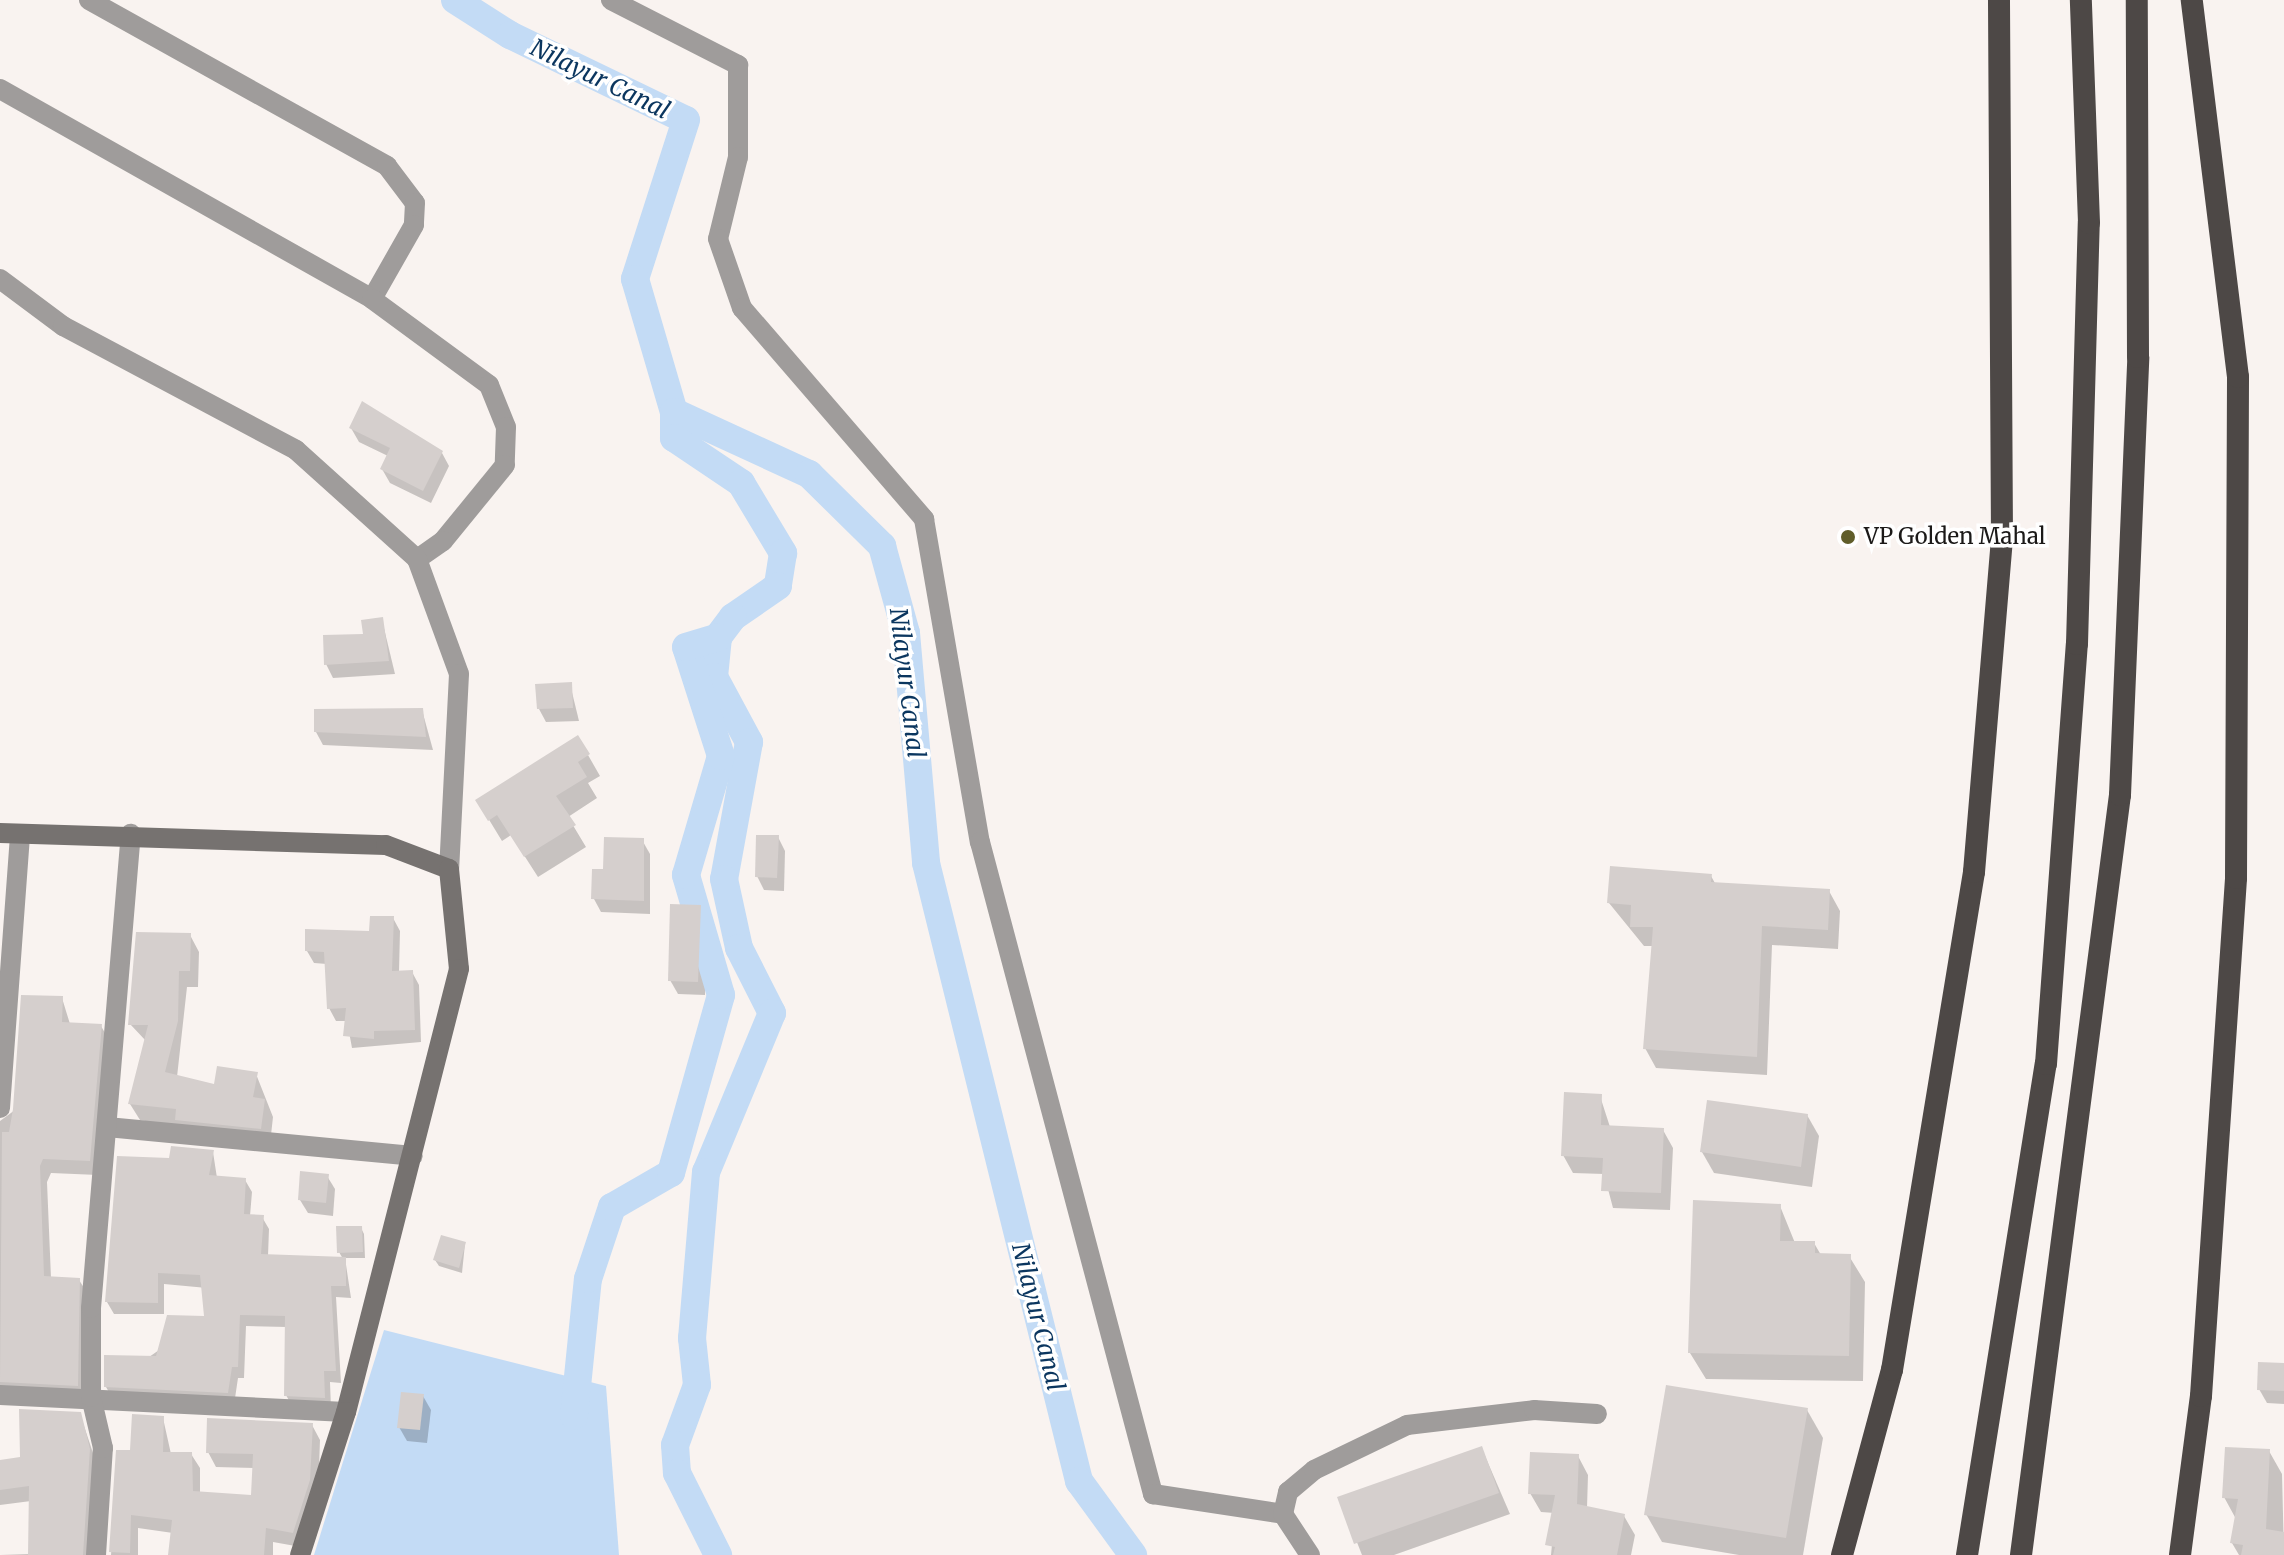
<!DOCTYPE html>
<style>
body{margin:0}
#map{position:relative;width:2284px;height:1555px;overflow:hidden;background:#f9f3f0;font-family:Merriweather,serif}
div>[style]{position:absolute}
.water>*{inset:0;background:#c3dbf5}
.shadow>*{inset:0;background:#0003}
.canal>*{height:28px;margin:-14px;padding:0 14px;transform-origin:14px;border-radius:14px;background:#c3dbf5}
.building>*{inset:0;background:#d5cfcd}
.minor>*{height:20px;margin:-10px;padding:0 10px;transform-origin:10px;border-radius:10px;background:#9f9c9b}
.secondary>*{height:20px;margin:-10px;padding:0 10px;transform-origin:10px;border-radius:10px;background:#767270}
.trunk>*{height:22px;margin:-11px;padding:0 11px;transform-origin:11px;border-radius:11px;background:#4d4846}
.dots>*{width:22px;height:22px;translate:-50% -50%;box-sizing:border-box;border:4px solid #fff;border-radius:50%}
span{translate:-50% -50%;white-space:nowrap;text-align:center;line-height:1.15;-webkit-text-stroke:7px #fff;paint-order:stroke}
.poi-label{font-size:22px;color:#1b1918}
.left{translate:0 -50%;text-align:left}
.water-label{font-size:24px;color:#0b365f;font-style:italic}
</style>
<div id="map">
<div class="water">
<div style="clip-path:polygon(384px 1330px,606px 1386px,619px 1555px,314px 1555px)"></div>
</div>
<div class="shadow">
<div style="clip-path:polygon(351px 428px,442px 453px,449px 466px,431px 503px,390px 483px,382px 469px,388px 456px,359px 442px)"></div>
<div style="clip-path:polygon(382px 620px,395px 674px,333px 678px,326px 664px)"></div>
<div style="clip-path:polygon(570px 684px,579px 721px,546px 722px,539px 709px)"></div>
<div style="clip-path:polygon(422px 710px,433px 750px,323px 745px,316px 732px)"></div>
<div style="clip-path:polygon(588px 755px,600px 776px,588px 783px,597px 798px,568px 817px,586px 847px,538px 877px,511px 835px,502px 841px,477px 800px)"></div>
<div style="clip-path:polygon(778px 837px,785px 851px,784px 891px,764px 890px,757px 876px)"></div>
<div style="clip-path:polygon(642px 840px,650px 854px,650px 914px,601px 912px,594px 899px,605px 871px)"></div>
<div style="clip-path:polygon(1711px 876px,1716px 885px,1829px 891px,1840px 911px,1838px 949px,1772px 945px,1767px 1075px,1656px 1068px,1645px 1048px,1654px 946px,1644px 946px,1609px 903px)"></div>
<div style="clip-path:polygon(699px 907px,707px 921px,705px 995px,678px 994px,670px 980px)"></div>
<div style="clip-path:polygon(393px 918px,400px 931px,399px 972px,412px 972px,419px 985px,421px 1042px,352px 1048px,347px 1021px,336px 1021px,329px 1008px,327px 964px,314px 963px,307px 951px,371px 933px)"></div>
<div style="clip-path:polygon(190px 935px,199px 952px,198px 987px,187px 987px,177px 1077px,216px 1087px,256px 1074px,273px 1117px,270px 1144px,140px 1120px,130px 1104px,146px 1041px,130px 1024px)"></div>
<div style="clip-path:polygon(62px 998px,70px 1024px,101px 1026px,109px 1040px,98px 1175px,51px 1173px,47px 1182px,51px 1278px,79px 1280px,88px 1294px,85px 1400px,0 1396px,0 1121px,15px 1110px)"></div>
<div style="clip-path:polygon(1600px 1096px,1610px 1127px,1663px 1130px,1673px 1148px,1670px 1210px,1613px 1208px,1604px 1174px,1573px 1173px,1563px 1155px)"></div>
<div style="clip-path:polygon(1807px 1115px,1819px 1136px,1812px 1187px,1714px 1173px,1702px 1152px)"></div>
<div style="clip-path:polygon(213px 1152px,217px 1178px,245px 1180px,252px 1192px,250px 1216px,262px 1217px,269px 1229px,268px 1256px,343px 1259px,339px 1252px,361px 1228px,364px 1234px,365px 1258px,345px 1258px,351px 1298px,336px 1297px,341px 1383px,330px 1382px,331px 1409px,293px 1408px,286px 1395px,287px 1327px,246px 1326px,244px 1378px,238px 1378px,234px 1405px,113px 1399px,106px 1387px,205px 1318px,207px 1288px,164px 1284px,164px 1314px,114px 1314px,107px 1302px,171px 1160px)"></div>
<div style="clip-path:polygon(327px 1176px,335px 1189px,333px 1216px,308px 1213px,300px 1200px)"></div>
<div style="clip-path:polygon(1780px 1206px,1795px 1243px,1814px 1243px,1821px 1255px,1849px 1256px,1865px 1282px,1863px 1381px,1706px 1379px,1690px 1353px)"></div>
<div style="clip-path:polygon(465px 1244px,462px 1273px,439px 1266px,435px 1260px)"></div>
<div style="clip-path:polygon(2284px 1365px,2284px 1404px,2267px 1403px,2259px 1389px)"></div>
<div style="clip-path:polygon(423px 1396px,431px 1410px,427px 1443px,407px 1441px,399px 1427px)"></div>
<div style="clip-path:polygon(1807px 1410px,1823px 1438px,1803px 1555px,1739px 1555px,1662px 1542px,1646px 1514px)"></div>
<div style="clip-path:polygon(80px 1414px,97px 1465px,91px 1555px,0 1555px,30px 1554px,31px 1501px,0 1505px,0 1462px,22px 1459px)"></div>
<div style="clip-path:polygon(163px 1418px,171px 1454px,191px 1454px,200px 1468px,200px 1494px,253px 1497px,254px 1468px,216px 1467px,208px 1452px,312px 1425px,320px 1440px,318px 1496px,301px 1547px,273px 1542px,273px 1555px,170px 1555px,173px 1533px,138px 1528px,138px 1555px,111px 1555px,118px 1452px,132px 1452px)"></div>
<div style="clip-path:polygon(1482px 1449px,1510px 1514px,1394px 1555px,1362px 1555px,1340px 1499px)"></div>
<div style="clip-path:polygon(2269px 1451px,2282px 1474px,2284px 1555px,2239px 1555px,2232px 1543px,2236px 1519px,2224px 1497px)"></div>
<div style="clip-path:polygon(1578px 1456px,1588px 1475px,1587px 1508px,1624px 1516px,1635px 1535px,1631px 1555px,1551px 1555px,1555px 1513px,1541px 1512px,1530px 1493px)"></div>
</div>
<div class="canal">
<div style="left:455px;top:0;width:65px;rotate:32.5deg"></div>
<div style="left:510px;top:35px;width:195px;rotate:25.8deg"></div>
<div style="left:686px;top:120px;width:167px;rotate:107.8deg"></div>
<div style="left:635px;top:279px;width:139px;rotate:73.7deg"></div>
<div style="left:674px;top:412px;width:149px;rotate:24.7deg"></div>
<div style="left:809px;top:474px;width:103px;rotate:44.6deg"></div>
<div style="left:882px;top:546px;width:90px;rotate:74.6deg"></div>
<div style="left:906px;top:633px;width:231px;rotate:85deg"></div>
<div style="left:926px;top:863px;width:637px;rotate:76.09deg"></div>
<div style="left:1079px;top:1481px;width:92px;rotate:53.9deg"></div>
<div style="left:674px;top:412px;width:26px;rotate:90deg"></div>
<div style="left:674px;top:438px;width:81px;rotate:33.9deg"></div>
<div style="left:741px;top:483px;width:82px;rotate:59deg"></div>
<div style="left:783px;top:553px;width:33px;rotate:99deg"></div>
<div style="left:778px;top:586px;width:55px;rotate:145.4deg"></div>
<div style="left:733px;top:617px;width:25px;rotate:127deg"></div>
<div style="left:718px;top:637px;width:40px;rotate:95.7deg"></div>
<div style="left:714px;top:677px;width:74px;rotate:61.7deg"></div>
<div style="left:749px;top:742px;width:139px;rotate:100.3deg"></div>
<div style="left:724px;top:879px;width:71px;rotate:77.7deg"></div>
<div style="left:739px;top:948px;width:73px;rotate:63.1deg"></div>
<div style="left:772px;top:1013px;width:172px;rotate:112.5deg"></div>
<div style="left:706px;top:1172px;width:167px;rotate:94.8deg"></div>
<div style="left:692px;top:1338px;width:47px;rotate:83.9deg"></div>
<div style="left:697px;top:1385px;width:64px;rotate:110.1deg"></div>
<div style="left:675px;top:1445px;width:28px;rotate:86deg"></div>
<div style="left:677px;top:1473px;width:92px;rotate:63.4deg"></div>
<div style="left:574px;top:1416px;width:138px;rotate:-84.2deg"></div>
<div style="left:588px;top:1279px;width:76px;rotate:-71.6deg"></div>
<div style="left:612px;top:1207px;width:68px;rotate:-30deg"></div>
<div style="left:671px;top:1173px;width:185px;rotate:-74.3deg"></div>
<div style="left:721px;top:995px;width:125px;rotate:-106.3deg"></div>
<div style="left:686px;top:875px;width:124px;rotate:-73.6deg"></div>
<div style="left:721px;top:756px;width:114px;rotate:-107.8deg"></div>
<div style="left:686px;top:647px;width:34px;rotate:-17deg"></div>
</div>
<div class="building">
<div style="clip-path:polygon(362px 401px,443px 451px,423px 491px,380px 469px,390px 448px,349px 428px)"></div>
<div style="clip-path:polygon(383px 617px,389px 661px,324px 665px,323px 635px,363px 634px,361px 620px)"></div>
<div style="clip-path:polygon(572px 682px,573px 708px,537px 709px,535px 684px)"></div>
<div style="clip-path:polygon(423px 708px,426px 737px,314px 732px,314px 709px)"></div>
<div style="clip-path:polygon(578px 735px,590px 754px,578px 762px,587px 777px,556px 796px,576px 825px,524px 857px,497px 815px,488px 821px,475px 800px)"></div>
<div style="clip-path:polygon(756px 835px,779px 835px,777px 878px,755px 877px)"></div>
<div style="clip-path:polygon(604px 837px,644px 838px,644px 901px,591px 899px,592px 869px,603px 869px)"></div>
<div style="clip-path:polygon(1610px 866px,1712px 874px,1711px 882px,1830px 889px,1828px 930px,1762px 926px,1757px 1057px,1643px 1049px,1653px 927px,1630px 927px,1631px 905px,1607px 903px)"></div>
<div style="clip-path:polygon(670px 904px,701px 905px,698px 982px,668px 981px)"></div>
<div style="clip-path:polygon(370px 916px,394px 916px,392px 971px,413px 970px,415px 1030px,374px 1031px,374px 1039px,343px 1036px,346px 1008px,327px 1009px,324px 952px,305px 951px,305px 929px,369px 931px)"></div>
<div style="clip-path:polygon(136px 932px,191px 933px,190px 971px,179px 971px,178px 1021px,165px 1072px,214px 1084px,217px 1066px,258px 1072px,253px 1097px,265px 1099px,261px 1129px,175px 1120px,176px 1109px,128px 1104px,148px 1025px,128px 1025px)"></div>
<div style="clip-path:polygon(21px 995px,63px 996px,62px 1022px,102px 1024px,90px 1161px,43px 1159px,40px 1166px,44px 1276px,80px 1278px,78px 1386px,0 1382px,2px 1132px,9px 1132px,13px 1109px)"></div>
<div style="clip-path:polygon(1564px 1092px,1602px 1094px,1601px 1125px,1664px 1128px,1661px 1193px,1601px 1191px,1603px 1158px,1561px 1156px)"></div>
<div style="clip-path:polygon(1707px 1100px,1808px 1114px,1801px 1167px,1700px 1152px)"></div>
<div style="clip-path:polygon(171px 1146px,214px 1150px,209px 1175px,246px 1178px,244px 1214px,264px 1215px,261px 1254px,346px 1257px,346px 1286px,331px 1286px,336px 1371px,324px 1371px,325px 1398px,284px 1396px,285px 1316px,240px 1315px,238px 1367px,232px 1367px,228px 1393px,104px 1387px,104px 1355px,156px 1356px,167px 1315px,204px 1316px,200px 1275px,158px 1273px,158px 1303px,105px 1302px,117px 1156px,169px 1158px)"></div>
<div style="clip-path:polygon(300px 1171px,329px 1174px,326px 1203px,298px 1200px)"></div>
<div style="clip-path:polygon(1693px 1200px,1781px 1204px,1780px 1241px,1815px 1241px,1815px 1253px,1851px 1254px,1849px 1356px,1688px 1353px)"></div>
<div style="clip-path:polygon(336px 1226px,362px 1226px,363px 1252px,337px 1253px)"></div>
<div style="clip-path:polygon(441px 1235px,466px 1242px,459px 1268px,433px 1260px)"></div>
<div style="clip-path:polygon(2258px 1362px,2284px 1363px,2284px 1391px,2257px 1390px)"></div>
<div style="clip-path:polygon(1666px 1385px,1808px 1408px,1786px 1538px,1644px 1515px)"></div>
<div style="clip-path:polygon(401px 1392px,424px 1394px,420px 1430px,397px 1428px)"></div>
<div style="clip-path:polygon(19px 1409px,81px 1412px,90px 1449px,83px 1555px,28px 1555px,29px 1486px,0 1490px,0 1460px,20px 1457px)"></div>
<div style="clip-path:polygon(132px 1414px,164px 1416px,163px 1452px,192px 1452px,193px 1491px,251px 1495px,253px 1454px,206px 1453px,207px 1418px,313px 1423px,310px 1480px,293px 1533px,266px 1528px,264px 1555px,168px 1555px,172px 1520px,131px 1515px,130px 1553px,109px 1552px,116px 1450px,130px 1450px)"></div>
<div style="clip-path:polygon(1482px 1446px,1499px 1493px,1354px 1544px,1337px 1497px)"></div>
<div style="clip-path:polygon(2225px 1447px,2270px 1449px,2266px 1529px,2284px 1532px,2284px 1555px,2241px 1555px,2243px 1545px,2230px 1543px,2238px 1499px,2222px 1498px)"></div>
<div style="clip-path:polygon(1530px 1452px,1579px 1454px,1577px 1504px,1625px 1514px,1617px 1555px,1553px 1555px,1555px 1547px,1545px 1545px,1555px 1495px,1528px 1494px)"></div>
</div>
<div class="minor">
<div style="left:89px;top:0;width:341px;rotate:29.1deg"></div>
<div style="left:387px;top:166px;width:46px;rotate:52.9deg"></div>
<div style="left:415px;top:203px;width:22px;rotate:93deg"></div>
<div style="left:414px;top:225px;width:85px;rotate:119.6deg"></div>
<div style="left:611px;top:0;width:143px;rotate:27.1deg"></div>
<div style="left:738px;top:65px;width:92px;rotate:90deg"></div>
<div style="left:738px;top:157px;width:84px;rotate:103.7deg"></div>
<div style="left:718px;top:239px;width:73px;rotate:70.8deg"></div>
<div style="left:742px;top:308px;width:279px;rotate:49.2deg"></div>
<div style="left:924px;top:519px;width:328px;rotate:80.2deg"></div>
<div style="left:980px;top:842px;width:675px;rotate:75.14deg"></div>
<div style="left:1153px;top:1494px;width:132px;rotate:8.7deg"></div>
<div style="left:0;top:89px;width:427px;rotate:29.4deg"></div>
<div style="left:372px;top:299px;width:145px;rotate:36.3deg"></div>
<div style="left:489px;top:385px;width:45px;rotate:68deg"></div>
<div style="left:506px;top:427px;width:38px;rotate:92deg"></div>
<div style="left:505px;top:465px;width:98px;rotate:129.2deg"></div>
<div style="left:443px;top:541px;width:32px;rotate:145deg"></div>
<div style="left:0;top:279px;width:79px;rotate:36.7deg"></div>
<div style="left:63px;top:326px;width:264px;rotate:28deg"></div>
<div style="left:296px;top:450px;width:163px;rotate:42deg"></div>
<div style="left:417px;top:559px;width:122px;rotate:69.9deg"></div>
<div style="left:459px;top:674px;width:195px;rotate:92.9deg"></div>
<div style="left:0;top:1108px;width:274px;rotate:-85.8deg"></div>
<div style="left:107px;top:1127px;width:307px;rotate:5.4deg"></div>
<div style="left:0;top:1395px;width:346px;rotate:2.8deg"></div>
<div style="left:96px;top:1555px;width:107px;rotate:-86.3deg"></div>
<div style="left:103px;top:1448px;width:52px;rotate:-103.2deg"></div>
<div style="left:91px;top:1397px;width:89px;rotate:-90deg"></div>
<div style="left:91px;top:1308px;width:476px;rotate:-85.2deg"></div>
<div style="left:1310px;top:1555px;width:49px;rotate:-123.4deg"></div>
<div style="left:1283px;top:1514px;width:23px;rotate:-77deg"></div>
<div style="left:1288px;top:1492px;width:34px;rotate:-40deg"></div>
<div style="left:1314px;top:1470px;width:103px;rotate:-25.8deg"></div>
<div style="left:1407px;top:1425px;width:128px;rotate:-6.7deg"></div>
<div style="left:1534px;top:1410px;width:63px;rotate:3.6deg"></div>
</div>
<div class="secondary">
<div style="left:0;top:833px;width:386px;rotate:1.8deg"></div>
<div style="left:386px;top:845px;width:67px;rotate:20.9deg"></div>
<div style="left:449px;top:869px;width:100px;rotate:84.3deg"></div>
<div style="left:459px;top:969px;width:457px;rotate:104.3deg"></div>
<div style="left:346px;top:1412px;width:150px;rotate:107.8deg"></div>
</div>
<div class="trunk">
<div style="left:1842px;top:1555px;width:192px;rotate:-74.9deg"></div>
<div style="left:1892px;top:1370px;width:505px;rotate:-80.65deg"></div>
<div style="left:1974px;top:872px;width:334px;rotate:-85.2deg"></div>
<div style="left:2002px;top:539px;width:539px;rotate:-90.32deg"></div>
<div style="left:1967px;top:1555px;width:497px;rotate:-80.9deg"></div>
<div style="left:2046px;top:1064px;width:421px;rotate:-85.8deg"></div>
<div style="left:2077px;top:644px;width:421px;rotate:-88.4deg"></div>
<div style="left:2089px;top:223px;width:223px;rotate:-92.1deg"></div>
<div style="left:2021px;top:1555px;width:766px;rotate:-82.58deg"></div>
<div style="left:2120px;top:795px;width:438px;rotate:-87.6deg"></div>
<div style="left:2138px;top:357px;width:357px;rotate:-90.2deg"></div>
<div style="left:2180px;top:1555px;width:160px;rotate:-82.5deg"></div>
<div style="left:2201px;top:1396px;width:519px;rotate:-86.13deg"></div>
<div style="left:2236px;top:878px;width:501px;rotate:-89.77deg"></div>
<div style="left:2238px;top:377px;width:380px;rotate:-97deg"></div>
</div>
<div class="dots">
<div style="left:1848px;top:537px;background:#605d2a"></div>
</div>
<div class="poi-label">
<span class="left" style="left:1864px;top:537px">VP Golden Mahal</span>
</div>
<div class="water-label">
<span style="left:600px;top:79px;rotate:26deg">Nilayur Canal</span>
<span style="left:907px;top:683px;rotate:83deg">Nilayur Canal</span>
<span style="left:1038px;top:1317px;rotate:76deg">Nilayur Canal</span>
</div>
</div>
